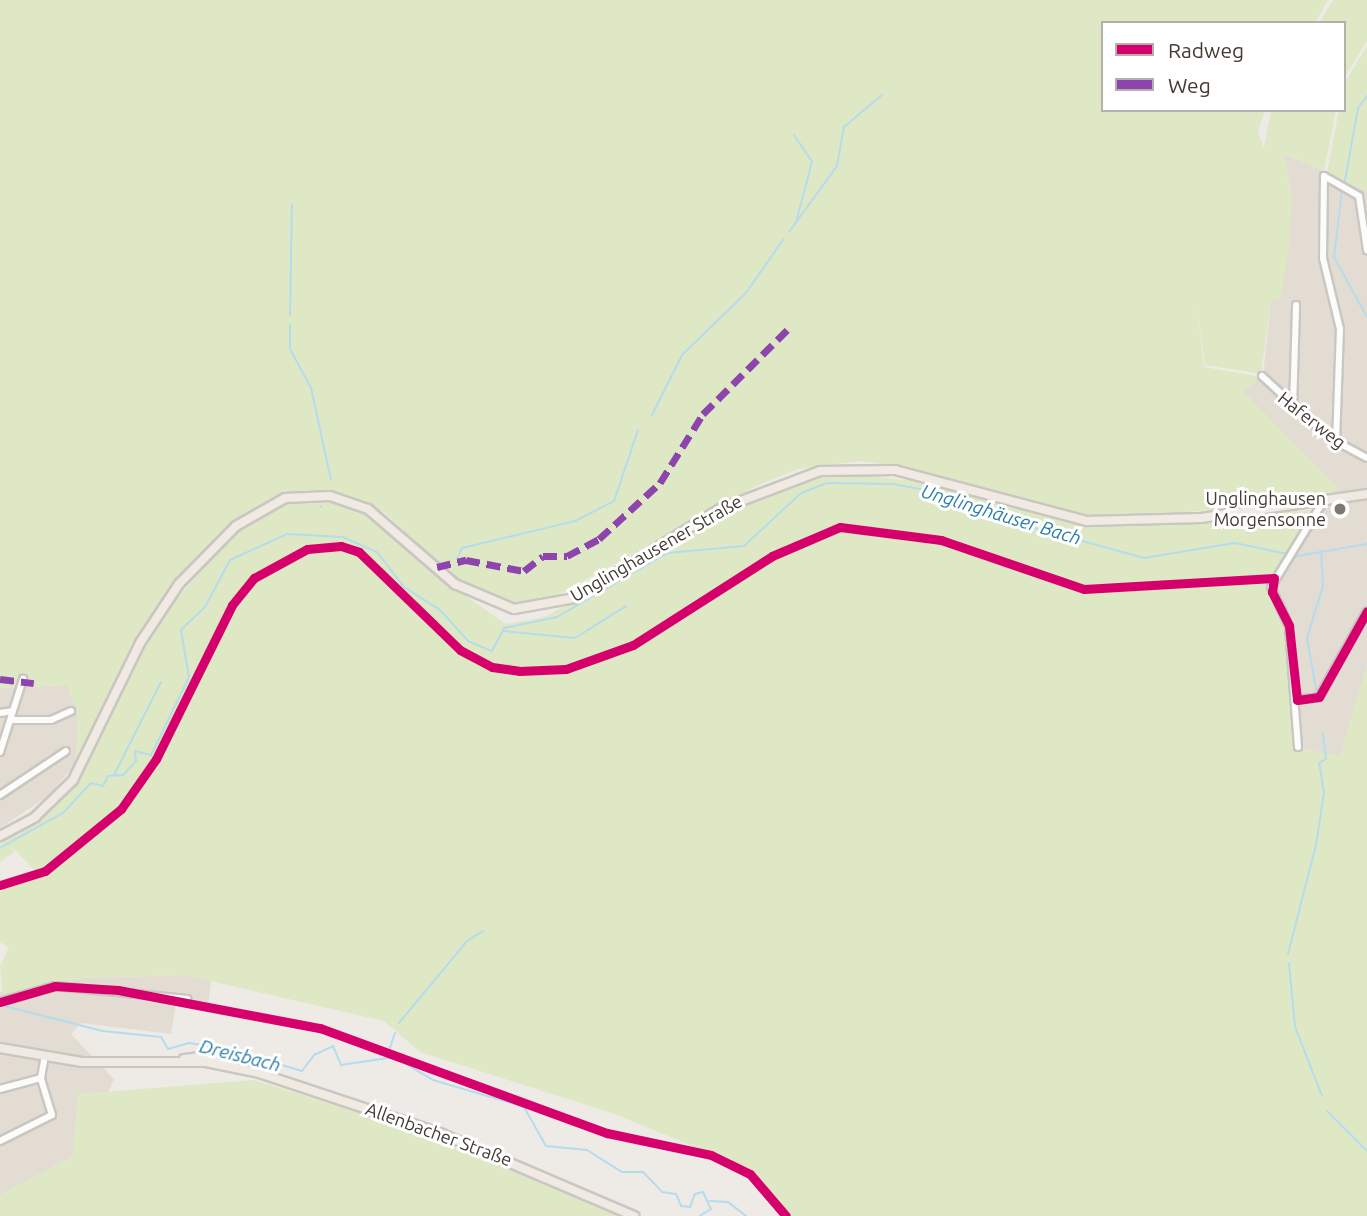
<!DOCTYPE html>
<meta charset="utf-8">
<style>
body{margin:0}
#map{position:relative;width:1367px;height:1216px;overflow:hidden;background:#eeeae6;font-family:Ubuntu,sans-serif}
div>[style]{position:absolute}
.residential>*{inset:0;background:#e2dcd3}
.green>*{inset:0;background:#dee8c5}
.stream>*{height:2px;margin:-1px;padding:0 1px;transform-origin:1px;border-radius:1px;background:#b5dced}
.roads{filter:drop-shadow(2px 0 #cac6c2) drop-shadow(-2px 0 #cac6c2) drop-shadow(0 2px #cac6c2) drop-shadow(0 -2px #cac6c2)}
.minor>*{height:6px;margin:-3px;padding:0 3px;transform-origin:3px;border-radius:3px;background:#fcfcfb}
.major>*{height:8px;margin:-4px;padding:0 4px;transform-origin:4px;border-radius:4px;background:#f0eae2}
.quiet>*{height:7px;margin-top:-3.5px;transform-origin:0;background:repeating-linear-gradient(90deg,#8e44ad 0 14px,transparent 0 21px)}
.cycleway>*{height:9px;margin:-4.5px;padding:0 4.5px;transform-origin:4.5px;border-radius:4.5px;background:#d6006c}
.dots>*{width:19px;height:19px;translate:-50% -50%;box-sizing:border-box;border:4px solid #fff;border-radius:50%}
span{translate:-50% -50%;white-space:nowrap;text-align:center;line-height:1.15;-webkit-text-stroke:6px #fff;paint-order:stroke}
.street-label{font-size:18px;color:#433b33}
.poi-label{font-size:18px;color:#433b33}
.right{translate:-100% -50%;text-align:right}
.water-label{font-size:19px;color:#2c7ea6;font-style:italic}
.legend{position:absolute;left:1101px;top:21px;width:245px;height:91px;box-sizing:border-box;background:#fff;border:2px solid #b4b1ad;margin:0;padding:9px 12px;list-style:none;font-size:21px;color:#433b33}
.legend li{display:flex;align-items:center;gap:14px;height:35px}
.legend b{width:35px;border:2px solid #b4b1ad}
</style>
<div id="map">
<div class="residential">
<div style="clip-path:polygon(1283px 153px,1367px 191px,1367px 665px,1340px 757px,1295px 747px,1277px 598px,1278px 574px,1327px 500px,1243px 391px,1263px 375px,1271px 301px,1281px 298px,1292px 197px)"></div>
<div style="clip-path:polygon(67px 685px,78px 715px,76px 764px,47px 797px,0 828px,0 688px)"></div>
<div style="clip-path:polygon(185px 975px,211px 981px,208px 1006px,176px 1003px,171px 1034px,81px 1023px,71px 1034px,114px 1079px,108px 1092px,78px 1094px,73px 1156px,0 1195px,0 992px,83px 978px)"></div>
</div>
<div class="green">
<div style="clip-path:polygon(0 0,1328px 0,1315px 23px,1103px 23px,1103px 110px,1265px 110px,1258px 132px,1264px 148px,1271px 110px,1336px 110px,1324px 171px,1283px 153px,1292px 197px,1289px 245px,1281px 298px,1271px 301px,1261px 374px,1205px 365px,1196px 300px,1204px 367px,1262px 377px,1243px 391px,1338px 488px,1327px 500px,1126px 517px,1084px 516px,903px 467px,858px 461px,798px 469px,756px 486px,541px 604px,498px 601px,455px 578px,384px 512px,348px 495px,279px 495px,244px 514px,175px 581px,136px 641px,76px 764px,78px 715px,67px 685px,0 688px)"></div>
<div style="clip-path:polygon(1333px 0,1367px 0,1367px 41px,1344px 78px,1344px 23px,1319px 23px)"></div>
<div style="clip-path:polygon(1367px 46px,1367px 191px,1327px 173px,1339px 110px,1344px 110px,1345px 82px)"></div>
<div style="clip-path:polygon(834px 473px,937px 483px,1098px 525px,1309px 510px,1315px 516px,1269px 579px,1270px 599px,1284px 620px,1296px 747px,1340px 756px,1367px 665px,1367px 1216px,790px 1216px,746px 1168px,612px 1113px,420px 1052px,384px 1021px,185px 975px,83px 978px,3px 996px,0 966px,9px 948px,0 942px,0 891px,70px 855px,118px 812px,36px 872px,11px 846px,14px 852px,0 862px,0 840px,31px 825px,83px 773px,143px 647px,173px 603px,238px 529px,273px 506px,326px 499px,383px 522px,453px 587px,506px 624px,544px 617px,767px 492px)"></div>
<div style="clip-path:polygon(254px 1080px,424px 1133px,617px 1216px,0 1216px,0 1195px,73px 1156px,78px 1094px)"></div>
</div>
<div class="stream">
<div style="left:794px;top:135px;width:32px;rotate:56deg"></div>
<div style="left:812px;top:162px;width:62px;rotate:104.9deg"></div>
<div style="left:1344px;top:186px;width:79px;rotate:-79.8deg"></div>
<div style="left:1358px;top:108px;width:15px;rotate:-53deg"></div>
<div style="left:1342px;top:191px;width:66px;rotate:96.9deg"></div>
<div style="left:1334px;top:257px;width:68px;rotate:61.2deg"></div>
<div style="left:789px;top:232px;width:82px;rotate:-54deg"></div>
<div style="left:837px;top:166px;width:40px;rotate:-80deg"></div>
<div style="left:844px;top:127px;width:50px;rotate:-40.1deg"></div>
<div style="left:290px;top:315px;width:110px;rotate:-89deg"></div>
<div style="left:290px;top:324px;width:25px;rotate:90deg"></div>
<div style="left:290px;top:349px;width:44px;rotate:61.7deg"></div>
<div style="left:311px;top:388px;width:94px;rotate:77.7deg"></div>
<div style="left:652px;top:415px;width:67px;rotate:-63.4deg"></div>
<div style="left:682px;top:355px;width:89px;rotate:-44.1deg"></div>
<div style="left:746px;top:293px;width:65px;rotate:-55.1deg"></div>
<div style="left:321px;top:507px;width:1px;rotate:-90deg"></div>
<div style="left:1292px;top:557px;width:76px;rotate:-9.8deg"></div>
<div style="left:457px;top:559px;width:12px;rotate:-66deg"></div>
<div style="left:462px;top:548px;width:116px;rotate:-13.4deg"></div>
<div style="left:575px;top:521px;width:44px;rotate:-27.1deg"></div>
<div style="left:614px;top:501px;width:75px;rotate:-71.3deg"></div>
<div style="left:504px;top:631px;width:71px;rotate:5.6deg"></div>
<div style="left:575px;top:638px;width:60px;rotate:-32.1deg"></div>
<div style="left:1316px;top:689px;width:52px;rotate:-100deg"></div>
<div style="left:1307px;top:638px;width:54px;rotate:-72.9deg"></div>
<div style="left:1323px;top:586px;width:35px;rotate:-93deg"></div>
<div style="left:114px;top:775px;width:104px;rotate:-63.2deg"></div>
<div style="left:0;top:848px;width:72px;rotate:-29.1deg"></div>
<div style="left:63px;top:813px;width:41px;rotate:-47deg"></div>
<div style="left:91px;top:783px;width:12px;rotate:14deg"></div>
<div style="left:103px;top:786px;width:11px;rotate:-63deg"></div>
<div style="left:108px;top:776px;width:15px;rotate:-4deg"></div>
<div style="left:123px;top:775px;width:19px;rotate:-47deg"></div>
<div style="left:136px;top:761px;width:10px;rotate:-96deg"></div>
<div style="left:135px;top:751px;width:16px;rotate:14deg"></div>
<div style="left:151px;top:755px;width:87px;rotate:-64deg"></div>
<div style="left:189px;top:677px;width:48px;rotate:-99.7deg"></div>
<div style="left:181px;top:630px;width:33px;rotate:-44deg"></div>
<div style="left:205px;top:607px;width:53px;rotate:-62deg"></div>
<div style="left:230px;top:560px;width:63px;rotate:-24.5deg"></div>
<div style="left:287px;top:534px;width:56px;rotate:3.1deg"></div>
<div style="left:343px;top:537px;width:37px;rotate:24deg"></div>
<div style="left:377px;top:552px;width:44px;rotate:52.4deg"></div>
<div style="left:404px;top:587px;width:43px;rotate:32.6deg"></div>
<div style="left:440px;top:610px;width:42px;rotate:47.9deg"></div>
<div style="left:468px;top:641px;width:26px;rotate:23deg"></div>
<div style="left:492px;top:651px;width:26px;rotate:-62deg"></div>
<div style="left:504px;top:628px;width:54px;rotate:-11.7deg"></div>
<div style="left:557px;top:617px;width:127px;rotate:-30.2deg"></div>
<div style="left:667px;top:553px;width:77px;rotate:-5.2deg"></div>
<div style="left:744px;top:546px;width:78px;rotate:-42.9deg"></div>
<div style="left:801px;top:493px;width:28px;rotate:-21deg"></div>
<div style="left:827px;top:483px;width:66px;rotate:0.9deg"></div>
<div style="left:893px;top:484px;width:55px;rotate:10.5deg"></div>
<div style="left:947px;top:494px;width:76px;rotate:22.5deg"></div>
<div style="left:1017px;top:523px;width:132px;rotate:15.4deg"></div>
<div style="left:1144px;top:558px;width:92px;rotate:-9.4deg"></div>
<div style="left:1235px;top:543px;width:53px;rotate:11.9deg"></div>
<div style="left:1288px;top:954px;width:113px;rotate:-75.6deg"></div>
<div style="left:1316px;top:845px;width:53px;rotate:-81.3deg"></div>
<div style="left:1324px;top:793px;width:30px;rotate:-99deg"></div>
<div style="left:1319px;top:763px;width:8px;rotate:-30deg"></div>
<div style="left:1326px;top:759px;width:26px;rotate:-97deg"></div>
<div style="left:1289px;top:963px;width:64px;rotate:84.6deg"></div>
<div style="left:1295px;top:1027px;width:74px;rotate:68.6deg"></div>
<div style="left:0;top:1005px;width:106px;rotate:14.2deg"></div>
<div style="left:103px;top:1031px;width:58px;rotate:5.9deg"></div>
<div style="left:161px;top:1037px;width:14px;rotate:60deg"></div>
<div style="left:168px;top:1049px;width:22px;rotate:-16deg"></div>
<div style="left:189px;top:1043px;width:40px;rotate:8.5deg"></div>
<div style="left:229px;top:1049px;width:76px;rotate:16.8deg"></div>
<div style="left:302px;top:1071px;width:20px;rotate:-53deg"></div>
<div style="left:314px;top:1055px;width:21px;rotate:-25deg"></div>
<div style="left:333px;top:1046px;width:21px;rotate:67deg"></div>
<div style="left:341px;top:1065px;width:54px;rotate:-8.6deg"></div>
<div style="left:394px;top:1057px;width:45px;rotate:30.5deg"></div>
<div style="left:433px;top:1080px;width:95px;rotate:16.5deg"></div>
<div style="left:524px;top:1107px;width:45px;rotate:60.6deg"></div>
<div style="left:546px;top:1146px;width:41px;rotate:5.6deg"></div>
<div style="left:587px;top:1150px;width:41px;rotate:32.2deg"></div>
<div style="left:622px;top:1172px;width:21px"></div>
<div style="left:643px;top:1172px;width:28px;rotate:46deg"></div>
<div style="left:662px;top:1192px;width:14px;rotate:8deg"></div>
<div style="left:676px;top:1194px;width:13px;rotate:67deg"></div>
<div style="left:681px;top:1206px;width:9px;rotate:6deg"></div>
<div style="left:690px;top:1207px;width:14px;rotate:-69deg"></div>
<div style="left:695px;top:1194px;width:8px;rotate:-14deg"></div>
<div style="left:703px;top:1192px;width:19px;rotate:65deg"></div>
<div style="left:711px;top:1209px;width:13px;rotate:148deg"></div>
<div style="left:399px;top:1023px;width:107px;rotate:-50.3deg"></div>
<div style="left:467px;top:941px;width:19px;rotate:-32deg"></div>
<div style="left:390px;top:1048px;width:16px;rotate:-72deg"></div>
<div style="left:1327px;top:1111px;width:57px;rotate:45deg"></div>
<div style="left:710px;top:1201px;width:18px;rotate:3deg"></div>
<div style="left:728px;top:1202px;width:23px;rotate:38deg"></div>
</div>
<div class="roads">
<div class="minor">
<div style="left:1262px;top:376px;width:90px;rotate:42.7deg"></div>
<div style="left:1328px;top:437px;width:44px;rotate:28.3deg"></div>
<div style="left:1293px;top:409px;width:104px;rotate:-88.3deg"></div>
<div style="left:1336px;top:443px;width:114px;rotate:-88deg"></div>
<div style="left:1340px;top:329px;width:73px;rotate:-103.5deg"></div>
<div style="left:1323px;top:258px;width:82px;rotate:-89.3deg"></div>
<div style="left:1324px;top:176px;width:40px;rotate:29.7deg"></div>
<div style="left:1359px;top:196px;width:55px;rotate:81.6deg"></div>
<div style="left:1297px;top:700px;width:22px;rotate:-8deg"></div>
<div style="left:1319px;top:697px;width:98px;rotate:-60.8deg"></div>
<div style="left:0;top:713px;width:13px;rotate:-9deg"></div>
<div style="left:11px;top:720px;width:40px"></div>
<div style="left:51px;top:720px;width:22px;rotate:-24deg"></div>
<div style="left:1298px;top:747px;width:121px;rotate:-94.3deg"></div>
<div style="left:1289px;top:626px;width:43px;rotate:-114.8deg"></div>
<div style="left:1271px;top:587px;width:96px;rotate:-58.6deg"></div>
<div style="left:0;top:752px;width:77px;rotate:-72.5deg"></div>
<div style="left:0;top:795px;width:79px;rotate:-33.7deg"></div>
<div style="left:0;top:1002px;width:57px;rotate:-16.2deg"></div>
<div style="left:55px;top:986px;width:133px;rotate:5.6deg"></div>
<div style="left:0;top:1089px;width:42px;rotate:-15deg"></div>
<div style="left:41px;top:1078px;width:22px;rotate:-80deg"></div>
<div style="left:0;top:1141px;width:58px;rotate:-26.6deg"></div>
<div style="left:52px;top:1115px;width:39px;rotate:-107deg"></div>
</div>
<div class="major">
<div style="left:0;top:836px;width:40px;rotate:-28deg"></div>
<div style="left:35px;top:817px;width:53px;rotate:-44.2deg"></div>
<div style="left:73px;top:780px;width:153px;rotate:-63.9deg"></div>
<div style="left:140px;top:643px;width:71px;rotate:-56.5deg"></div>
<div style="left:179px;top:584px;width:81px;rotate:-45.5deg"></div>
<div style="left:236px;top:526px;width:56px;rotate:-29.7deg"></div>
<div style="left:285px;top:498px;width:45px;rotate:-2.5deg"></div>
<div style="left:330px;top:496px;width:40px;rotate:18.9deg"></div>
<div style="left:368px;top:509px;width:115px;rotate:40.8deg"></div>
<div style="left:455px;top:584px;width:64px;rotate:23deg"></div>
<div style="left:514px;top:609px;width:62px;rotate:-10.2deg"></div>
<div style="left:575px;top:598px;width:170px;rotate:-31.5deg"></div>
<div style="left:720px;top:509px;width:107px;rotate:-20.8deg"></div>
<div style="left:820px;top:471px;width:75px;rotate:-0.8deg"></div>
<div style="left:895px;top:470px;width:199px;rotate:14.9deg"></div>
<div style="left:1087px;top:521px;width:114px;rotate:-1.5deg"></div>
<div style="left:1201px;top:518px;width:168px;rotate:-8.2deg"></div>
<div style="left:0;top:1048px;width:83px;rotate:9.7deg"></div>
<div style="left:82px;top:1062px;width:124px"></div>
<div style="left:206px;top:1062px;width:54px;rotate:11.7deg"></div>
<div style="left:259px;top:1073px;width:193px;rotate:18.4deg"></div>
<div style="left:442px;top:1134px;width:209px;rotate:23.1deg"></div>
<div style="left:184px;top:1059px;width:25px;rotate:-7deg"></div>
<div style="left:209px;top:1056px;width:22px;rotate:22deg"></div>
</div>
</div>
<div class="quiet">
<div style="left:437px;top:567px;width:30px;rotate:-14deg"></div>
<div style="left:466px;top:560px;width:59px;rotate:10.7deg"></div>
<div style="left:524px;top:571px;width:24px;rotate:-38deg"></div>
<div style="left:543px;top:556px;width:24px"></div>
<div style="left:567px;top:556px;width:36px;rotate:-28deg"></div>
<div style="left:599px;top:539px;width:83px;rotate:-42.6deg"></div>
<div style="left:660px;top:483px;width:81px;rotate:-58.1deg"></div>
<div style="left:703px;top:414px;width:126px;rotate:-45deg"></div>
<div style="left:0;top:679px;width:34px;rotate:7deg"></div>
</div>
<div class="cycleway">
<div style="left:0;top:885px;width:47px;rotate:-17.3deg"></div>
<div style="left:45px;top:871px;width:98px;rotate:-39.2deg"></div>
<div style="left:121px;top:809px;width:61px;rotate:-55deg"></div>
<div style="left:156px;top:759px;width:172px;rotate:-63.7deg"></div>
<div style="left:232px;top:605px;width:35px;rotate:-51deg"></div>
<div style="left:254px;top:578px;width:60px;rotate:-28.7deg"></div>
<div style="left:307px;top:549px;width:34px;rotate:-5deg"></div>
<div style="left:341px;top:546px;width:19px;rotate:18deg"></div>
<div style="left:359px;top:552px;width:141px;rotate:44.1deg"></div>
<div style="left:460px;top:650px;width:36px;rotate:28deg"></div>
<div style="left:492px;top:667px;width:27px;rotate:8deg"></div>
<div style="left:519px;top:671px;width:47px;rotate:-2.4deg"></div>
<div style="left:566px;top:669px;width:71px;rotate:-19.7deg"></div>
<div style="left:633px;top:645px;width:165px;rotate:-32.6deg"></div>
<div style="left:772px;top:556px;width:74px;rotate:-23.1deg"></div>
<div style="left:840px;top:527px;width:102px;rotate:7.3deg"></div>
<div style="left:941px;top:540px;width:151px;rotate:18.9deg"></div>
<div style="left:1084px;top:589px;width:190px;rotate:-3.3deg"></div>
<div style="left:1274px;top:578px;width:14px;rotate:98deg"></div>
<div style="left:1272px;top:592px;width:38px;rotate:63deg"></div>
<div style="left:1289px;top:626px;width:74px;rotate:83.8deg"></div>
<div style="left:1297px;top:700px;width:22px;rotate:-8deg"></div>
<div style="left:1319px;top:697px;width:98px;rotate:-60.8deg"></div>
<div style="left:0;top:1002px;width:57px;rotate:-16.2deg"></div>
<div style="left:55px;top:986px;width:63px;rotate:3.6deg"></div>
<div style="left:118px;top:990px;width:206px;rotate:10.7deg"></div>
<div style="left:320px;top:1028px;width:306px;rotate:20.1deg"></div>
<div style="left:607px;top:1133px;width:106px;rotate:11.9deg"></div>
<div style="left:711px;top:1155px;width:43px;rotate:26deg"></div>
<div style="left:750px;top:1174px;width:55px;rotate:49.4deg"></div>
</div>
<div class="dots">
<div style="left:1340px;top:509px;background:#7f7872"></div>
</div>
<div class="street-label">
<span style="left:1312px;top:420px;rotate:38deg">Haferweg</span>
<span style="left:656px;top:548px;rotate:-30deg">Unglinghausener Straße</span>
<span style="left:439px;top:1134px;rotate:20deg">Allenbacher Straße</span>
</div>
<div class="poi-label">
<span class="right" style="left:1326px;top:509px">Unglinghausen<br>Morgensonne</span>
</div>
<div class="water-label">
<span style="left:1001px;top:515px;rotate:17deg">Unglinghäuser Bach</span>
<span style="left:240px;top:1056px;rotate:14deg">Dreisbach</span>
</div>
<ul class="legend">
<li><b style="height:9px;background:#d6006c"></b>Radweg</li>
<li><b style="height:9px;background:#8e44ad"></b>Weg</li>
</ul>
</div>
